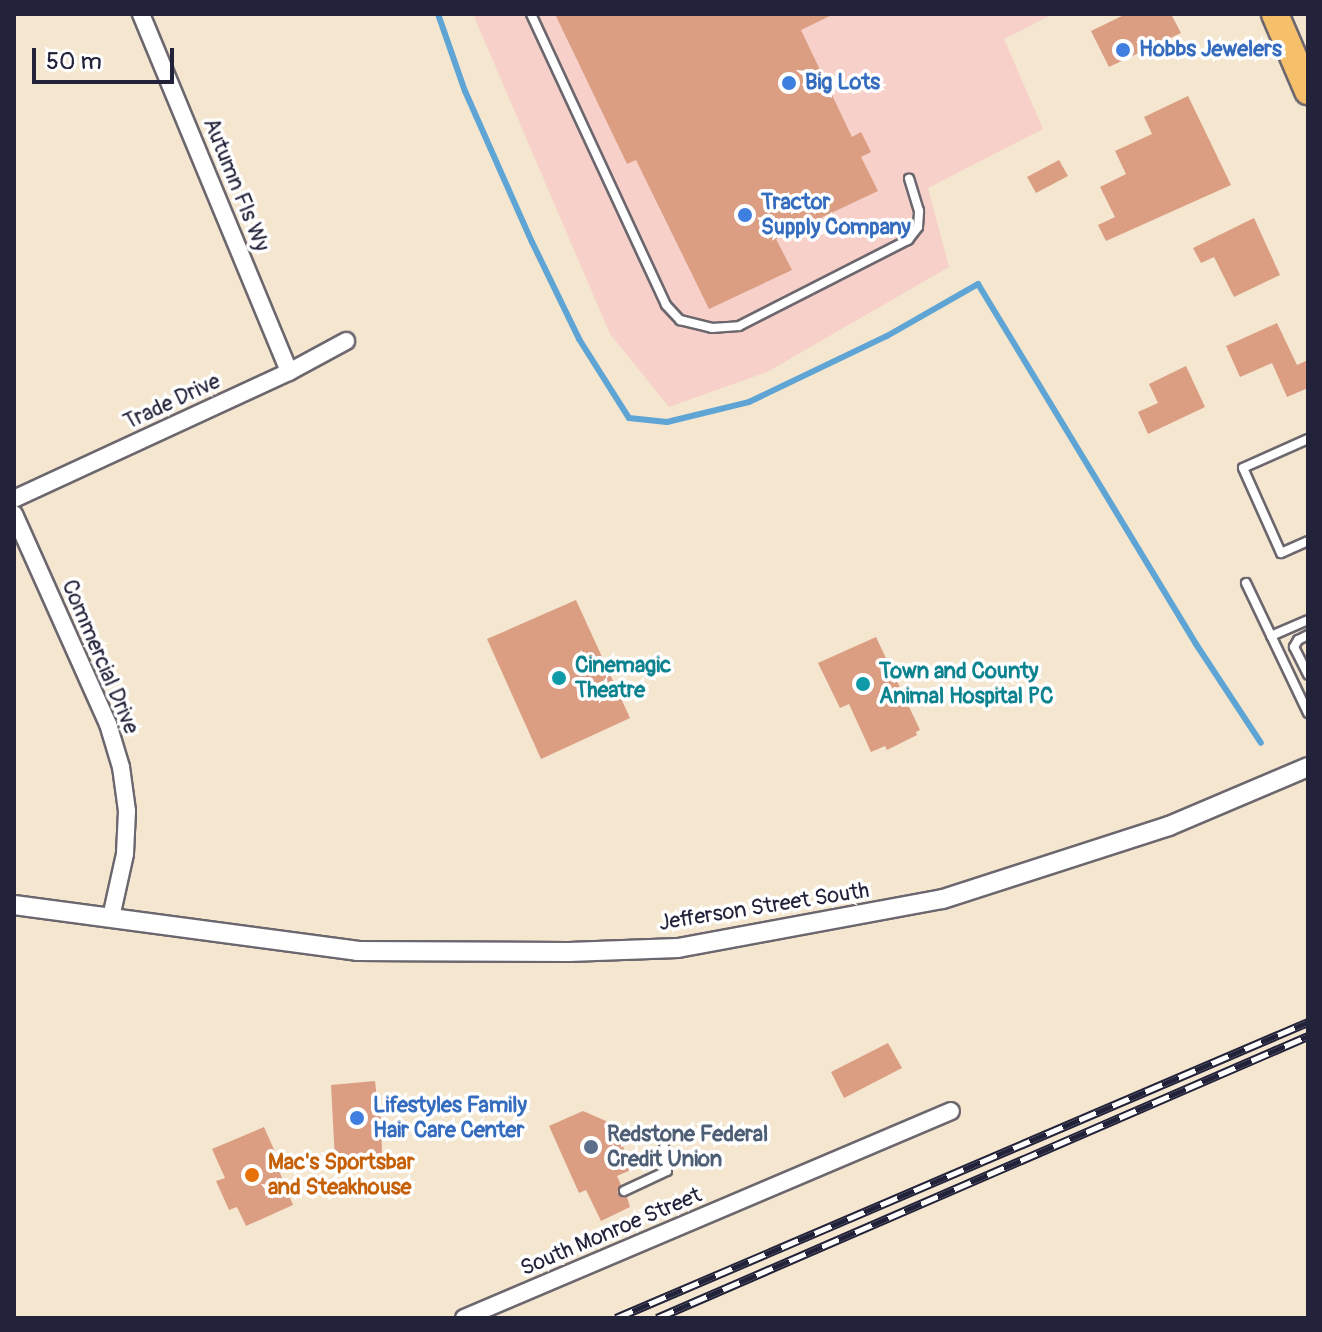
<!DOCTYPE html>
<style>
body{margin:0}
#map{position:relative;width:1322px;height:1332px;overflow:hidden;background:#f4e6cf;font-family:Pangolin,sans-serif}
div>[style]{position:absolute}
.built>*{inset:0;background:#f7d0c9}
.stream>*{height:6px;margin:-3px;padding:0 3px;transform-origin:3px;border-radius:3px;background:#5ea4d4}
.building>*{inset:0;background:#db9e83}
.roads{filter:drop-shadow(2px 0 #6c676f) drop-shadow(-2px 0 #6c676f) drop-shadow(0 2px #6c676f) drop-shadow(0 -2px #6c676f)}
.service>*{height:8px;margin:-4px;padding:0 4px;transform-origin:4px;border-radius:4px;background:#fff}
.minor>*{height:16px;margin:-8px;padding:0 8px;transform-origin:8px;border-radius:8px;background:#fff}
.tertiary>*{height:18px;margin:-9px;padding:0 9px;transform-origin:9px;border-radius:9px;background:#fff}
.trunk>*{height:26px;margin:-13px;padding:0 13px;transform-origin:13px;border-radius:13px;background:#f6c06b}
.rail>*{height:9px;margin-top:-4.5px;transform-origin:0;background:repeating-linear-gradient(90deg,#fff 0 18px,#22223b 0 36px);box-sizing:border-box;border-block:2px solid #22223b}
.dots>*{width:22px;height:22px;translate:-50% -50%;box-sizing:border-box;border:4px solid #fff;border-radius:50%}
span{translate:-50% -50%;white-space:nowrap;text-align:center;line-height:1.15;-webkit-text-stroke:7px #fff;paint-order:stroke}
.shop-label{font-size:22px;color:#366cbe;font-weight:700}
.left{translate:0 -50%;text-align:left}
.street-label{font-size:22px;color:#22223b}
.culture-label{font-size:22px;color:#0d838f;font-weight:700}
.service-label{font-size:22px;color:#4e5e75;font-weight:700}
.food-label{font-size:22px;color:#c56008;font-weight:700}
.frame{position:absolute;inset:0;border:16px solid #22223b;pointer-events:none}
.scale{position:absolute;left:32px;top:48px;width:142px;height:36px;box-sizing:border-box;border:4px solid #22223b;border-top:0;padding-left:10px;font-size:24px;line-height:28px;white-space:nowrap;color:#22223b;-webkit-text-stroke:6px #fff;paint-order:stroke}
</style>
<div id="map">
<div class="built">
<div style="clip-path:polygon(473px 14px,1053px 14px,1004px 39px,1043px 129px,928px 188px,949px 267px,767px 372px,669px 407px,610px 334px)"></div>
</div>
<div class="stream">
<div style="left:438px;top:14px;width:82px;rotate:70.7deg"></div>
<div style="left:465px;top:91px;width:165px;rotate:66.1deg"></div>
<div style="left:532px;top:242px;width:108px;rotate:64.1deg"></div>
<div style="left:579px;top:339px;width:93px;rotate:57.7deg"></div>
<div style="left:629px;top:418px;width:38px;rotate:6deg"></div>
<div style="left:667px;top:422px;width:84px;rotate:-13.7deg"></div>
<div style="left:749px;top:402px;width:153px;rotate:-25.6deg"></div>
<div style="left:887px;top:336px;width:105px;rotate:-29.7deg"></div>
<div style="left:978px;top:284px;width:421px;rotate:58.8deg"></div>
<div style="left:1196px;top:644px;width:118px;rotate:56.7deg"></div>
</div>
<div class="building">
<div style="clip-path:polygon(555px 14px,834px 14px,801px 30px,852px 137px,861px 132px,871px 152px,861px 157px,878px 191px,776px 239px,792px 270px,709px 309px,636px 160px,627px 164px)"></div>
<div style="clip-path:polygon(1126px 14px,1171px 14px,1181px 33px,1109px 67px,1091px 31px)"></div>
<div style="clip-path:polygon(1188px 96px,1231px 185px,1106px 241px,1098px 225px,1115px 217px,1100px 187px,1126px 174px,1115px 151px,1152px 134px,1144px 117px)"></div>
<div style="clip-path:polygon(1059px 160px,1068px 176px,1036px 193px,1027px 177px)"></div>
<div style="clip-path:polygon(1254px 218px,1280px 275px,1234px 297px,1214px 257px,1201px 263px,1193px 248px)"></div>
<div style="clip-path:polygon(1277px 323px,1297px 365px,1308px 360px,1308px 388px,1287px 397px,1272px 363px,1240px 377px,1226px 346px)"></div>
<div style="clip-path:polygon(1186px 366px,1205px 407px,1148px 434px,1138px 412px,1158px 403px,1149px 384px)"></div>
<div style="clip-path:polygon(576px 600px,630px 718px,541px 759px,487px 639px)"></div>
<div style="clip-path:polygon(876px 637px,920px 730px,916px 732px,917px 735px,887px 750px,885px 746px,871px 752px,849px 704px,840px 708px,818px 663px)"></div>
<div style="clip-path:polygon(888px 1043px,902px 1068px,844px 1098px,831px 1072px)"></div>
<div style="clip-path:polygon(375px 1081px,378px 1109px,381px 1109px,382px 1156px,335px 1161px,331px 1085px)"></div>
<div style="clip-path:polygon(583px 1111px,613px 1124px,633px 1169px,617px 1176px,621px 1185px,617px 1193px,627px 1197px,630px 1207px,601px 1221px,586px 1190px,579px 1193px,549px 1126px)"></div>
<div style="clip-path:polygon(264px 1127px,284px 1172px,280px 1173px,293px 1205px,246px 1226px,237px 1207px,229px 1210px,216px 1181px,225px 1178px,212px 1149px)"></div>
</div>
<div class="roads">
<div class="service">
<div style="left:531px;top:14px;width:321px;rotate:65.1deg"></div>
<div style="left:666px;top:305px;width:21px;rotate:47deg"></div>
<div style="left:680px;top:320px;width:33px;rotate:14deg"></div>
<div style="left:712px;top:328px;width:27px;rotate:-4deg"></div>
<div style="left:739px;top:326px;width:190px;rotate:-27deg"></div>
<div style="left:908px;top:240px;width:16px;rotate:-52deg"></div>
<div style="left:918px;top:227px;width:16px;rotate:-86deg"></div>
<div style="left:919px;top:211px;width:34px;rotate:-107deg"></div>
<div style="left:1308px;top:439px;width:71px;rotate:156deg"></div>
<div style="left:1243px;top:468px;width:93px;rotate:65.9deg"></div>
<div style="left:1281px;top:553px;width:30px;rotate:-24deg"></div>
<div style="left:1246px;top:583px;width:144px;rotate:64.5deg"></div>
<div style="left:1308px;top:635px;width:11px;rotate:153deg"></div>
<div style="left:1298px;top:640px;width:8px;rotate:120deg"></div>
<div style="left:1294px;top:647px;width:31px;rotate:63deg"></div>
<div style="left:1271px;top:636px;width:40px;rotate:-23.4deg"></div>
<div style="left:624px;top:1191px;width:47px;rotate:-24.9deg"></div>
<div style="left:667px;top:1171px;width:24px;rotate:-97deg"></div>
</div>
<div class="minor">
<div style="left:141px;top:14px;width:387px;rotate:67.5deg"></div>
<div style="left:14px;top:499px;width:303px;rotate:-24.8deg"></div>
<div style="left:289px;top:372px;width:65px;rotate:-28.5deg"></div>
<div style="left:14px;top:514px;width:230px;rotate:65.9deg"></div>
<div style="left:108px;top:724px;width:45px;rotate:73.2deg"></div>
<div style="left:121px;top:767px;width:44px;rotate:82.2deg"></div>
<div style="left:127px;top:811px;width:43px;rotate:92.7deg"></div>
<div style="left:125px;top:854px;width:65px;rotate:102.5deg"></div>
<div style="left:464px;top:1318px;width:529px;rotate:-23.03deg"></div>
</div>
<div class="tertiary">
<div style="left:14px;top:905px;width:346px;rotate:7.6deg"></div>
<div style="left:357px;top:951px;width:212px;rotate:0.3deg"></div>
<div style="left:569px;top:952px;width:109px;rotate:-2.1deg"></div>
<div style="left:678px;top:948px;width:269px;rotate:-10.5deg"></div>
<div style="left:943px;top:899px;width:237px;rotate:-17.9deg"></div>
<div style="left:1169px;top:826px;width:151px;rotate:-23deg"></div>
</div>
<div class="trunk">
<div style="left:1275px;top:14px;width:84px;rotate:66.8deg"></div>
</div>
</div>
<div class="rail">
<div style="left:616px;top:1318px;width:753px;rotate:-23.16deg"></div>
<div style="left:657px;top:1318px;width:709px;rotate:-23.42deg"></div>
</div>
<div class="dots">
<div style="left:1123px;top:50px;background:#3f7fe0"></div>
<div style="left:789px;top:83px;background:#3f7fe0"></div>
<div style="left:745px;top:215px;background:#3f7fe0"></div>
<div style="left:559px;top:678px;background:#0f9aa8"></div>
<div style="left:863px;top:684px;background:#0f9aa8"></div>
<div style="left:357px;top:1118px;background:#3f7fe0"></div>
<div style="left:591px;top:1147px;background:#5c6f8a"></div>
<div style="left:252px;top:1175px;background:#e8710a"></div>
</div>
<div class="shop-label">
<span class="left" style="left:1139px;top:50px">Hobbs Jewelers</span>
<span class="left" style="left:805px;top:83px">Big Lots</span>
<span class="left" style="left:761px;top:215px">Tractor<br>Supply Company</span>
<span class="left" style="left:373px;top:1118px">Lifestyles Family<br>Hair Care Center</span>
</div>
<div class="street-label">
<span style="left:236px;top:185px;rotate:68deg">Autumn Fls Wy</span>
<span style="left:172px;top:402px;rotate:-25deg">Trade Drive</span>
<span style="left:100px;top:657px;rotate:67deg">Commercial Drive</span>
<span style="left:764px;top:907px;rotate:-9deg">Jefferson Street South</span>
<span style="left:611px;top:1232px;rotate:-23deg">South Monroe Street</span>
</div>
<div class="culture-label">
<span class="left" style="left:575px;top:678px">Cinemagic<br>Theatre</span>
<span class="left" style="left:879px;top:684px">Town and County<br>Animal Hospital PC</span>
</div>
<div class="service-label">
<span class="left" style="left:607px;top:1147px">Redstone Federal<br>Credit Union</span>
</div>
<div class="food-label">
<span class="left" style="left:268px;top:1175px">Mac's Sportsbar<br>and Steakhouse</span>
</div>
<div class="frame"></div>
<div class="scale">50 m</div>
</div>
